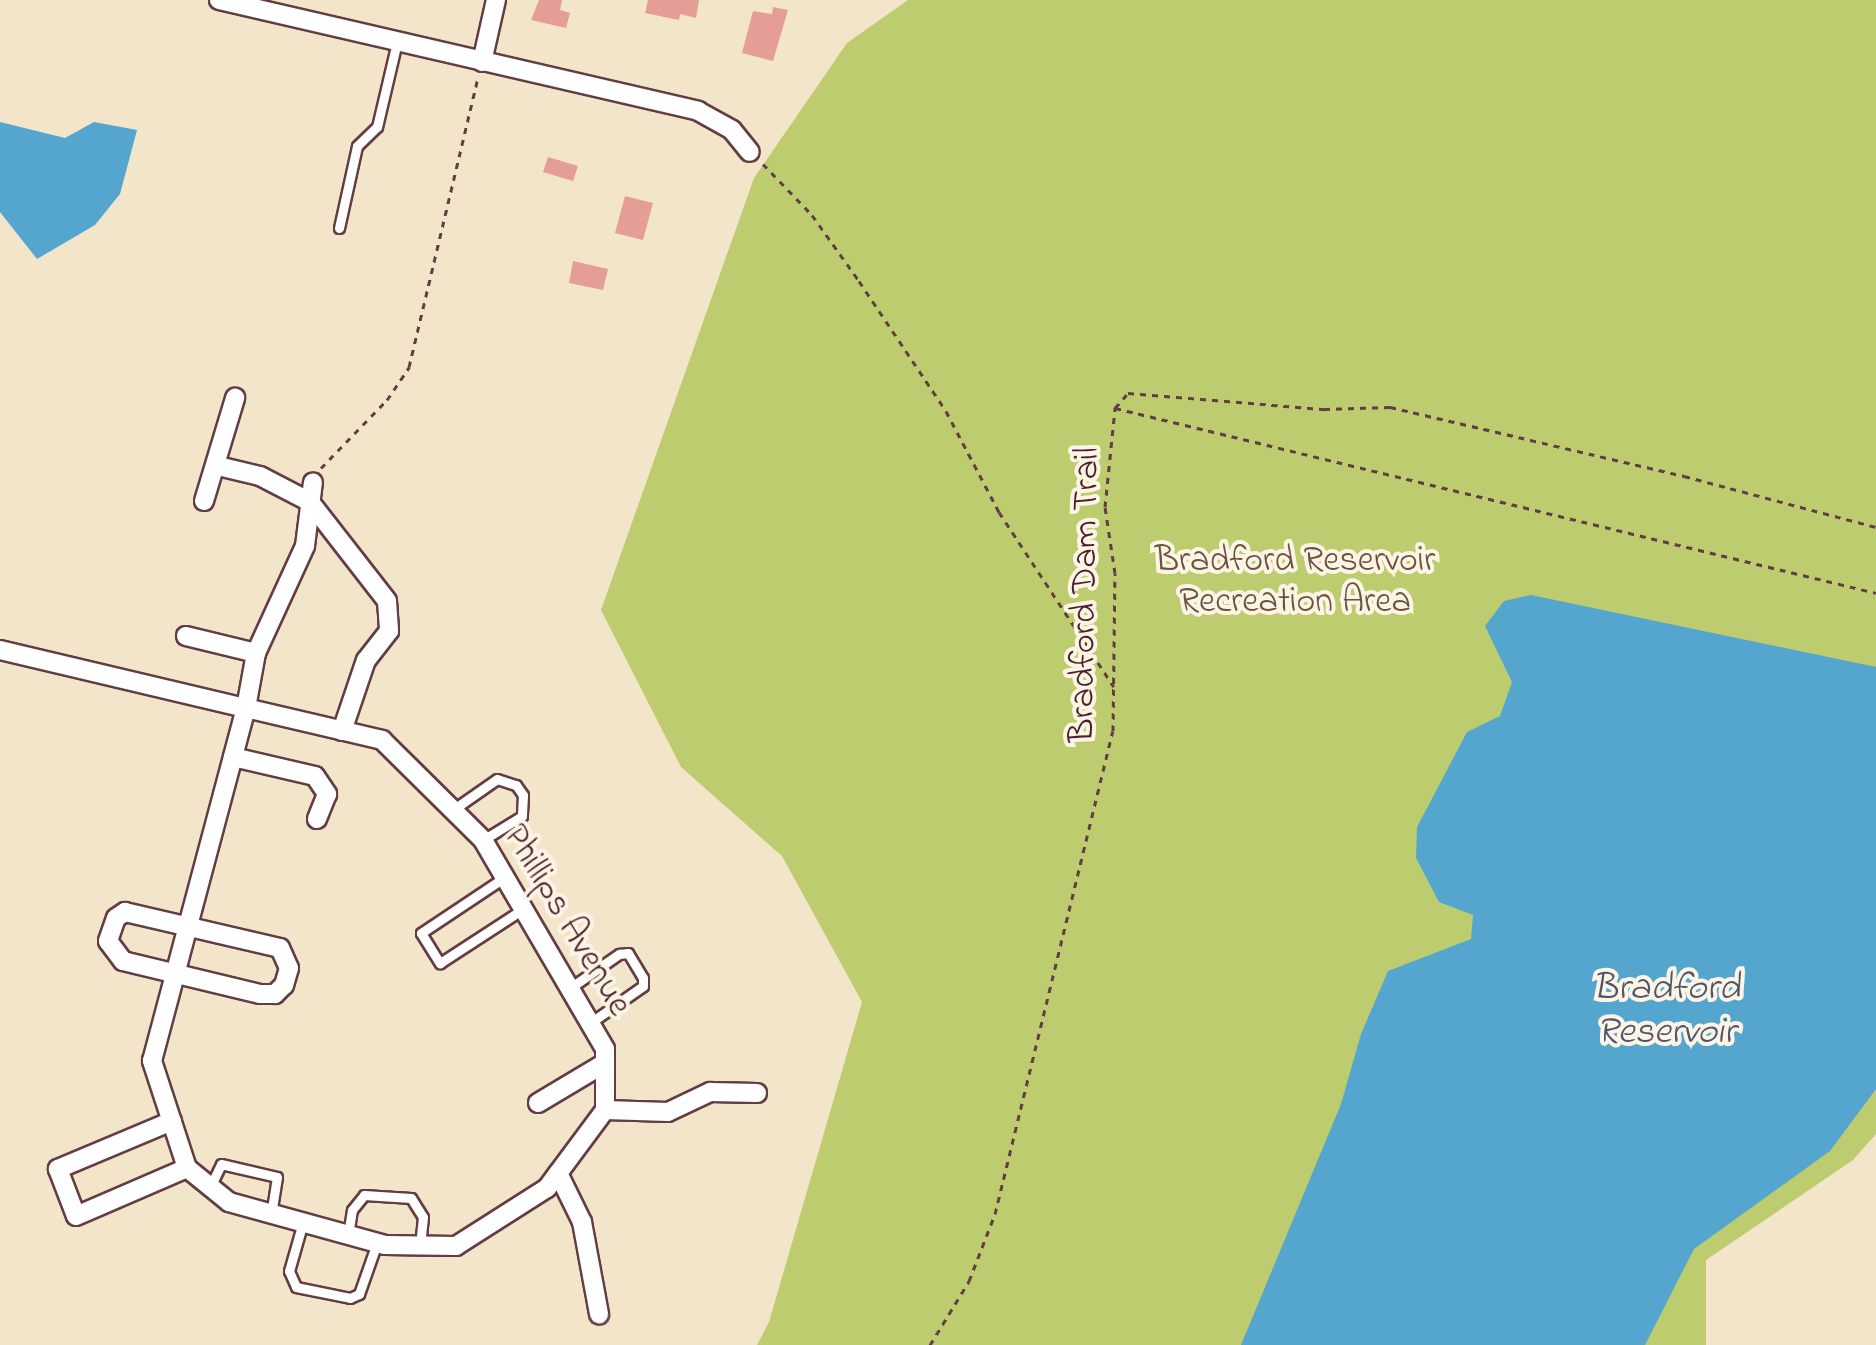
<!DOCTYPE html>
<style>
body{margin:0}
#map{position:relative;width:1876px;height:1345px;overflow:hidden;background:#f3e5c9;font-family:"Indie Flower",sans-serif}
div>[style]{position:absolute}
.green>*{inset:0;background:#bdcc6e}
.water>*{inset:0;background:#54a6cf}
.building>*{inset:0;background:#e59d97}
.path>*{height:3px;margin-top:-1.5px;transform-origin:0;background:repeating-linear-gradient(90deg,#633d43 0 6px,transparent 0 12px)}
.roads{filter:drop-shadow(2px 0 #633d43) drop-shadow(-2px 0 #633d43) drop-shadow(0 2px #633d43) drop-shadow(0 -2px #633d43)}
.lane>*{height:9px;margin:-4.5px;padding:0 4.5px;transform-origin:4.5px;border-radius:4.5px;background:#fff}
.street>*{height:18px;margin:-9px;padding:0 9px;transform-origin:9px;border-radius:9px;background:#fff}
span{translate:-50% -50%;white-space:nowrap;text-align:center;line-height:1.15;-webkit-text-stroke:8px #fcf5e5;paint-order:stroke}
.park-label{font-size:36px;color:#6c533f}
.street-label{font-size:36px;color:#4a1f2b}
.water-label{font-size:38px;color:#4e556d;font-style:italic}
</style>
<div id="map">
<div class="green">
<div style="clip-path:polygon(908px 0,1876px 0,1876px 1134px,1853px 1160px,1706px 1260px,1706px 1345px,757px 1345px,769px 1322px,862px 1002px,782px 856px,681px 767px,601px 610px,754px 178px,847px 43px)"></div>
</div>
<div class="water">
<div style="clip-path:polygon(0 122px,65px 138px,94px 122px,137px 130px,120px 194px,95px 225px,37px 259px,0 212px)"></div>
<div style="clip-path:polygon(1531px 595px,1876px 667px,1876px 1089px,1830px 1151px,1694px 1249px,1645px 1345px,1241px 1345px,1341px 1104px,1361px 1034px,1388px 971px,1471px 939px,1473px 915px,1439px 902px,1416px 858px,1417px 827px,1467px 732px,1500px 716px,1512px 682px,1485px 626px,1504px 601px)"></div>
</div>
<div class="building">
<div style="clip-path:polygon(539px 0,562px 0,560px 10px,570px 13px,566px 28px,531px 20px)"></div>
<div style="clip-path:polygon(648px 0,699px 0,696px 18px,680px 14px,679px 20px,645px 13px)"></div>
<div style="clip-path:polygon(773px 7px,788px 10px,773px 61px,742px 53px,753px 11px,772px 14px)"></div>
<div style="clip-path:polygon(548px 157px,578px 166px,573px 181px,543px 172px)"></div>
<div style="clip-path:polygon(625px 196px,653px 203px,643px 240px,615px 233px)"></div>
<div style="clip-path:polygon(573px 261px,608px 269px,603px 290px,569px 283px)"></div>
</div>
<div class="path">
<div style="left:763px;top:164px;width:71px;rotate:46.1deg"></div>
<div style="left:812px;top:215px;width:81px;rotate:54.5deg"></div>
<div style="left:859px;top:281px;width:156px;rotate:56.2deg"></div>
<div style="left:946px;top:411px;width:114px;rotate:62.3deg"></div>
<div style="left:999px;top:512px;width:209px;rotate:56.7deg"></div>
<div style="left:1115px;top:408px;width:783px;rotate:13.66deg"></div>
<div style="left:321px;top:468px;width:95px;rotate:-45.9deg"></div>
<div style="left:387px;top:400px;width:40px;rotate:-56deg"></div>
<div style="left:409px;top:367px;width:298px;rotate:-76.6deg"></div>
<div style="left:930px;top:1345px;width:75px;rotate:-58.6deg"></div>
<div style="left:969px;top:1281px;width:72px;rotate:-68.8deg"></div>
<div style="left:995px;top:1214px;width:497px;rotate:-76.3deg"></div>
<div style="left:1113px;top:731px;width:158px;rotate:-89.3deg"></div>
<div style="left:1115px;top:573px;width:67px;rotate:-98.6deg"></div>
<div style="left:1105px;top:507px;width:100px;rotate:-84.2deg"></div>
<div style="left:1115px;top:408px;width:20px;rotate:-49deg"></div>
<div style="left:1128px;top:393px;width:197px;rotate:4.7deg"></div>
<div style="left:1324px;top:409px;width:66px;rotate:-1.7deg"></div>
<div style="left:1390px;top:407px;width:302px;rotate:13.2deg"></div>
<div style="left:1684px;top:476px;width:199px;rotate:14.9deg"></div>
</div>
<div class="roads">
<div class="lane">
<div style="left:339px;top:228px;width:84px;rotate:-77.6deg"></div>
<div style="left:357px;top:146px;width:28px;rotate:-44deg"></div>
<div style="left:377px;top:127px;width:87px;rotate:-76.8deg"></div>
<div style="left:454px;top:809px;width:52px;rotate:-34.9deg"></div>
<div style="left:497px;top:779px;width:20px;rotate:18deg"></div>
<div style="left:516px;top:785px;width:12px;rotate:55deg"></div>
<div style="left:523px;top:795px;width:21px;rotate:93deg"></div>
<div style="left:522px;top:816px;width:46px;rotate:148.4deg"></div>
<div style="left:505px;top:877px;width:101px;rotate:146.3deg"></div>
<div style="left:421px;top:933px;width:36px;rotate:58deg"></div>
<div style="left:440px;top:963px;width:99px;rotate:-33deg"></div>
<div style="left:570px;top:988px;width:60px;rotate:-34.8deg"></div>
<div style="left:619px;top:954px;width:9px;rotate:-6deg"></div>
<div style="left:628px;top:953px;width:29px;rotate:59deg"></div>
<div style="left:643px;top:978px;width:8px;rotate:90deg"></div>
<div style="left:643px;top:986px;width:65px;rotate:145.1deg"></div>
<div style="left:210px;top:1187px;width:25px;rotate:-64deg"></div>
<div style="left:221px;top:1164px;width:57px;rotate:13.1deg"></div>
<div style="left:277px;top:1177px;width:36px;rotate:99deg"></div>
<div style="left:303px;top:1222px;width:51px;rotate:105.9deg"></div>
<div style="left:289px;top:1271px;width:17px;rotate:66deg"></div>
<div style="left:296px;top:1287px;width:55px;rotate:11.5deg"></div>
<div style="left:350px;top:1298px;width:10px;rotate:-24deg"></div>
<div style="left:359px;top:1294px;width:54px;rotate:-70.6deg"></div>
<div style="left:348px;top:1235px;width:25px;rotate:-81deg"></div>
<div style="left:352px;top:1210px;width:19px;rotate:-51deg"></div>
<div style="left:364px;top:1195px;width:47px;rotate:3.7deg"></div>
<div style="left:411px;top:1198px;width:22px;rotate:58deg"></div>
<div style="left:423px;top:1217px;width:29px;rotate:96deg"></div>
</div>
<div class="street">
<div style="left:219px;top:0;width:492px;rotate:13deg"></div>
<div style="left:698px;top:111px;width:39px;rotate:29deg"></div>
<div style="left:732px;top:130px;width:28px;rotate:51deg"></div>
<div style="left:482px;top:62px;width:64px;rotate:-77.3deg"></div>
<div style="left:218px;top:466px;width:43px;rotate:13.4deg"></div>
<div style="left:260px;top:476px;width:56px;rotate:27.5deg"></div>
<div style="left:310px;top:502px;width:125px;rotate:52.1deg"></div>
<div style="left:387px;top:601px;width:30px;rotate:86deg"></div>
<div style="left:389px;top:631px;width:37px;rotate:128deg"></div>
<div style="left:366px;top:660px;width:75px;rotate:108.7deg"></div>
<div style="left:204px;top:501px;width:108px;rotate:-73.2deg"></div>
<div style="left:186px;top:636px;width:72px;rotate:13.7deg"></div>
<div style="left:0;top:650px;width:253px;rotate:13.3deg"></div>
<div style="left:246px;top:708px;width:140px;rotate:13.2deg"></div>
<div style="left:382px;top:740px;width:142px;rotate:44.7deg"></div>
<div style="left:483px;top:840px;width:242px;rotate:59.7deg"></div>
<div style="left:605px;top:1049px;width:61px;rotate:90deg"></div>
<div style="left:605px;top:1110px;width:97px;rotate:126.6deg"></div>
<div style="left:547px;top:1188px;width:108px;rotate:147.5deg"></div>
<div style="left:456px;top:1246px;width:71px;rotate:-179.2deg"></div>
<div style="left:385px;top:1245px;width:162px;rotate:-164.6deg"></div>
<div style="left:229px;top:1202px;width:54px;rotate:-141deg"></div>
<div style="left:187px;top:1168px;width:113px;rotate:-108.1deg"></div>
<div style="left:152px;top:1061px;width:365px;rotate:-75.1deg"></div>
<div style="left:246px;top:708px;width:56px;rotate:-79.7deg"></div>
<div style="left:256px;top:653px;width:118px;rotate:-65.4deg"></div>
<div style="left:305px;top:546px;width:64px;rotate:-82.9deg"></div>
<div style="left:233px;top:757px;width:84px;rotate:13deg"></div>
<div style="left:315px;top:776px;width:22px;rotate:56deg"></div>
<div style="left:327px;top:794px;width:27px;rotate:112deg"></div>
<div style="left:125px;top:912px;width:159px;rotate:13.1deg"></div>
<div style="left:280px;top:948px;width:22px;rotate:66deg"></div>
<div style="left:289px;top:968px;width:18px;rotate:106deg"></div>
<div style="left:284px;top:985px;width:13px;rotate:135deg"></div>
<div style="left:275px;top:994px;width:15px;rotate:180deg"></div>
<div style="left:260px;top:994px;width:141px;rotate:-166.5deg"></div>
<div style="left:123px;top:961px;width:25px;rotate:-127deg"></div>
<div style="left:108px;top:941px;width:24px;rotate:-71deg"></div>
<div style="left:116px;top:918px;width:11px;rotate:-34deg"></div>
<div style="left:538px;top:1103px;width:78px;rotate:-30.8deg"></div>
<div style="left:605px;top:1110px;width:63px;rotate:1.8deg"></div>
<div style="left:668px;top:1112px;width:47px;rotate:-25.5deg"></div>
<div style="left:710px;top:1092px;width:47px;rotate:1.2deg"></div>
<div style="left:172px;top:1121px;width:124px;rotate:157.2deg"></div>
<div style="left:58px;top:1169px;width:50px;rotate:69deg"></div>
<div style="left:76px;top:1216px;width:121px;rotate:-23.4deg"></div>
<div style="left:558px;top:1173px;width:55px;rotate:63.9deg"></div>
<div style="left:582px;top:1222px;width:94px;rotate:79.5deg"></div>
</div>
</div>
<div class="park-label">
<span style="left:1295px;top:582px">Bradford Reservoir<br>Recreation Area</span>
</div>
<div class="street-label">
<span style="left:1086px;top:595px;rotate:-89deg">Bradford Dam Trail</span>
<span style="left:566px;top:921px;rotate:59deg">Phillips Avenue</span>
</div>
<div class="water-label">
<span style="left:1666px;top:1012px">Bradford<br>Reservoir</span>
</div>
</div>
